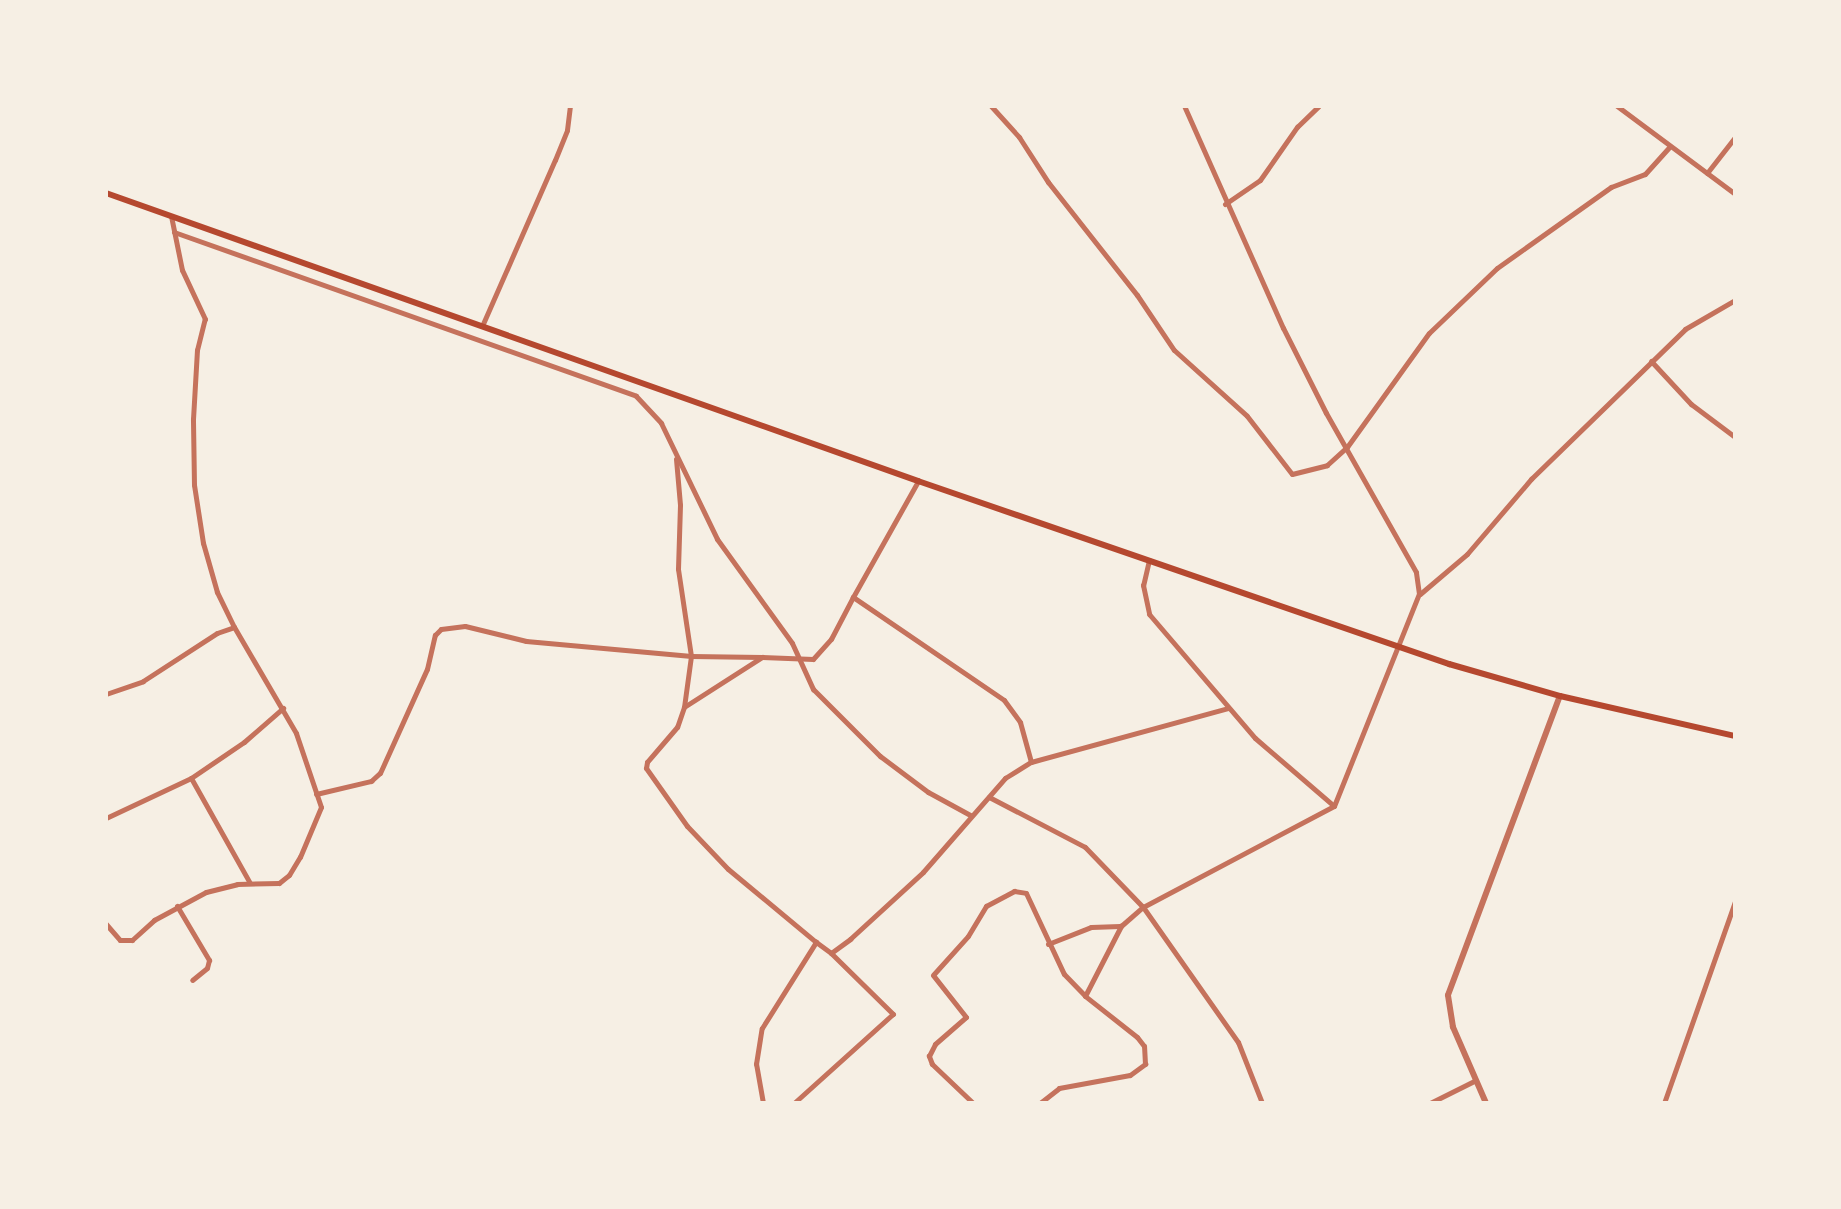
<!DOCTYPE html>
<style>
body{margin:0}
#map{position:relative;width:1841px;height:1209px;overflow:hidden;background:#f6efe4;font-family:Bitter,serif}
div>[style]{position:absolute}
.minor>*{height:5px;margin:-2.5px;padding:0 2.5px;transform-origin:2.5px;border-radius:2.5px;background:#c5725c}
.tertiary>*{height:6px;margin:-3px;padding:0 3px;transform-origin:3px;border-radius:3px;background:#c5725c}
.secondary>*{height:6px;margin:-3px;padding:0 3px;transform-origin:3px;border-radius:3px;background:#b5482f}
span{translate:-50% -50%;white-space:nowrap;text-align:center;line-height:1.15;-webkit-text-stroke:6px #f6efe4;paint-order:stroke}
.frame{position:absolute;inset:0;border:108px solid #f6efe4;pointer-events:none}
</style>
<div id="map">
<div class="minor">
<div style="left:991px;top:106px;width:42px;rotate:47.9deg"></div>
<div style="left:1019px;top:137px;width:54px;rotate:57.2deg"></div>
<div style="left:1048px;top:182px;width:144px;rotate:51.8deg"></div>
<div style="left:1137px;top:295px;width:66px;rotate:56.1deg"></div>
<div style="left:1174px;top:350px;width:98px;rotate:42.1deg"></div>
<div style="left:1247px;top:416px;width:73px;rotate:52.2deg"></div>
<div style="left:1292px;top:474px;width:36px;rotate:-14deg"></div>
<div style="left:1327px;top:465px;width:27px;rotate:-42deg"></div>
<div style="left:1347px;top:447px;width:140px;rotate:-54.3deg"></div>
<div style="left:1429px;top:333px;width:94px;rotate:-43.7deg"></div>
<div style="left:1497px;top:268px;width:140px;rotate:-35.4deg"></div>
<div style="left:1611px;top:187px;width:36px;rotate:-21deg"></div>
<div style="left:1645px;top:174px;width:36px;rotate:-48deg"></div>
<div style="left:1617px;top:106px;width:147px;rotate:36.7deg"></div>
<div style="left:1707px;top:173px;width:46px;rotate:-52.1deg"></div>
<div style="left:1225px;top:204px;width:42px;rotate:-34.4deg"></div>
<div style="left:1260px;top:180px;width:65px;rotate:-55.1deg"></div>
<div style="left:1297px;top:127px;width:30px;rotate:-44deg"></div>
<div style="left:174px;top:232px;width:490px;rotate:19.5deg"></div>
<div style="left:636px;top:396px;width:37px;rotate:47deg"></div>
<div style="left:661px;top:423px;width:129px;rotate:64.2deg"></div>
<div style="left:717px;top:539px;width:128px;rotate:54.2deg"></div>
<div style="left:792px;top:643px;width:51px;rotate:65.5deg"></div>
<div style="left:813px;top:689px;width:95px;rotate:45deg"></div>
<div style="left:880px;top:756px;width:60px;rotate:36.9deg"></div>
<div style="left:928px;top:792px;width:48px;rotate:28.7deg"></div>
<div style="left:482px;top:326px;width:181px;rotate:-66.3deg"></div>
<div style="left:555px;top:160px;width:32px;rotate:-68deg"></div>
<div style="left:567px;top:130px;width:24px;rotate:-83deg"></div>
<div style="left:1651px;top:361px;width:59px;rotate:47.1deg"></div>
<div style="left:1691px;top:404px;width:55px;rotate:36.9deg"></div>
<div style="left:676px;top:459px;width:46px;rotate:85deg"></div>
<div style="left:680px;top:505px;width:64px;rotate:91.8deg"></div>
<div style="left:678px;top:569px;width:88px;rotate:81.5deg"></div>
<div style="left:691px;top:656px;width:51px;rotate:97.8deg"></div>
<div style="left:684px;top:707px;width:21px;rotate:109deg"></div>
<div style="left:677px;top:727px;width:46px;rotate:130.6deg"></div>
<div style="left:647px;top:762px;width:6px;rotate:99deg"></div>
<div style="left:646px;top:768px;width:71px;rotate:54.7deg"></div>
<div style="left:687px;top:826px;width:59px;rotate:46.4deg"></div>
<div style="left:728px;top:869px;width:114px;rotate:39.7deg"></div>
<div style="left:1149px;top:560px;width:26px;rotate:103deg"></div>
<div style="left:1143px;top:585px;width:30px;rotate:78deg"></div>
<div style="left:1149px;top:614px;width:163px;rotate:49.5deg"></div>
<div style="left:1255px;top:738px;width:104px;rotate:40.7deg"></div>
<div style="left:1420px;top:594px;width:62px;rotate:-40.4deg"></div>
<div style="left:1467px;top:554px;width:99px;rotate:-49.5deg"></div>
<div style="left:1531px;top:479px;width:215px;rotate:-44.2deg"></div>
<div style="left:1685px;top:329px;width:58px;rotate:-30.1deg"></div>
<div style="left:106px;top:694px;width:39px;rotate:-19deg"></div>
<div style="left:143px;top:681px;width:88px;rotate:-33deg"></div>
<div style="left:217px;top:633px;width:18px;rotate:-19deg"></div>
<div style="left:684px;top:707px;width:93px;rotate:-32.7deg"></div>
<div style="left:762px;top:657px;width:51px;rotate:2.2deg"></div>
<div style="left:813px;top:659px;width:27px;rotate:-48deg"></div>
<div style="left:831px;top:639px;width:47px;rotate:-62.4deg"></div>
<div style="left:1031px;top:762px;width:204px;rotate:-15.3deg"></div>
<div style="left:191px;top:778px;width:120px;rotate:60.7deg"></div>
<div style="left:316px;top:794px;width:57px;rotate:-13.3deg"></div>
<div style="left:371px;top:781px;width:12px;rotate:-42deg"></div>
<div style="left:380px;top:773px;width:114px;rotate:-65.7deg"></div>
<div style="left:427px;top:669px;width:35px;rotate:-77deg"></div>
<div style="left:435px;top:635px;width:8px;rotate:-45deg"></div>
<div style="left:441px;top:629px;width:24px;rotate:-7deg"></div>
<div style="left:465px;top:626px;width:63px;rotate:13.8deg"></div>
<div style="left:526px;top:641px;width:166px;rotate:5.2deg"></div>
<div style="left:691px;top:656px;width:71px;rotate:0.8deg"></div>
<div style="left:989px;top:797px;width:108px;rotate:27.5deg"></div>
<div style="left:1085px;top:847px;width:83px;rotate:46deg"></div>
<div style="left:1143px;top:907px;width:216px;rotate:-27.9deg"></div>
<div style="left:1334px;top:806px;width:228px;rotate:-68.2deg"></div>
<div style="left:1419px;top:594px;width:22px;rotate:-98deg"></div>
<div style="left:1416px;top:572px;width:183px;rotate:-119.5deg"></div>
<div style="left:1326px;top:413px;width:95px;rotate:-116.8deg"></div>
<div style="left:1283px;top:328px;width:243px;rotate:-114deg"></div>
<div style="left:106px;top:818px;width:94px;rotate:-25.2deg"></div>
<div style="left:191px;top:778px;width:64px;rotate:-34.2deg"></div>
<div style="left:244px;top:742px;width:52px;rotate:-41.1deg"></div>
<div style="left:177px;top:906px;width:63px;rotate:59.3deg"></div>
<div style="left:209px;top:960px;width:8px;rotate:104deg"></div>
<div style="left:207px;top:968px;width:19px;rotate:141deg"></div>
<div style="left:106px;top:924px;width:21px;rotate:49deg"></div>
<div style="left:120px;top:940px;width:12px"></div>
<div style="left:132px;top:940px;width:30px;rotate:-42deg"></div>
<div style="left:154px;top:920px;width:59px;rotate:-28.3deg"></div>
<div style="left:206px;top:892px;width:32px;rotate:-14deg"></div>
<div style="left:237px;top:884px;width:42px;rotate:-1.4deg"></div>
<div style="left:279px;top:883px;width:13px;rotate:-39deg"></div>
<div style="left:289px;top:875px;width:21px;rotate:-59deg"></div>
<div style="left:300px;top:857px;width:54px;rotate:-67.2deg"></div>
<div style="left:321px;top:807px;width:78px;rotate:-108.7deg"></div>
<div style="left:296px;top:733px;width:123px;rotate:-120.3deg"></div>
<div style="left:234px;top:627px;width:39px;rotate:-116deg"></div>
<div style="left:217px;top:592px;width:51px;rotate:-105.9deg"></div>
<div style="left:203px;top:543px;width:59px;rotate:-98.8deg"></div>
<div style="left:194px;top:485px;width:66px;rotate:-90.9deg"></div>
<div style="left:193px;top:419px;width:69px;rotate:-86.7deg"></div>
<div style="left:197px;top:350px;width:32px;rotate:-76deg"></div>
<div style="left:205px;top:319px;width:54px;rotate:-115.1deg"></div>
<div style="left:182px;top:270px;width:55px;rotate:-101.5deg"></div>
<div style="left:1048px;top:944px;width:46px;rotate:-21.6deg"></div>
<div style="left:1091px;top:927px;width:29px;rotate:-2deg"></div>
<div style="left:763px;top:1103px;width:40px;rotate:-100deg"></div>
<div style="left:756px;top:1064px;width:36px;rotate:-81deg"></div>
<div style="left:762px;top:1028px;width:102px;rotate:-57.9deg"></div>
<div style="left:816px;top:942px;width:19px;rotate:36deg"></div>
<div style="left:831px;top:953px;width:24px;rotate:-36deg"></div>
<div style="left:850px;top:939px;width:99px;rotate:-42.5deg"></div>
<div style="left:923px;top:872px;width:125px;rotate:-48.9deg"></div>
<div style="left:1005px;top:778px;width:31px;rotate:-32deg"></div>
<div style="left:1031px;top:762px;width:41px;rotate:-105.4deg"></div>
<div style="left:1020px;top:722px;width:27px;rotate:-126deg"></div>
<div style="left:1004px;top:700px;width:183px;rotate:-145.7deg"></div>
<div style="left:853px;top:597px;width:133px;rotate:-60.7deg"></div>
<div style="left:794px;top:1103px;width:133px;rotate:-42deg"></div>
<div style="left:893px;top:1014px;width:87px;rotate:-135.5deg"></div>
<div style="left:973px;top:1103px;width:57px;rotate:-136.4deg"></div>
<div style="left:932px;top:1064px;width:9px;rotate:-111deg"></div>
<div style="left:929px;top:1056px;width:13px;rotate:-63deg"></div>
<div style="left:935px;top:1044px;width:41px;rotate:-41.1deg"></div>
<div style="left:966px;top:1017px;width:53px;rotate:-128.2deg"></div>
<div style="left:933px;top:975px;width:52px;rotate:-48.1deg"></div>
<div style="left:968px;top:936px;width:35px;rotate:-59deg"></div>
<div style="left:986px;top:906px;width:32px;rotate:-28deg"></div>
<div style="left:1014px;top:891px;width:12px;rotate:9deg"></div>
<div style="left:1026px;top:893px;width:89px;rotate:64.9deg"></div>
<div style="left:1064px;top:974px;width:30px;rotate:46deg"></div>
<div style="left:1040px;top:1103px;width:24px;rotate:-38deg"></div>
<div style="left:1059px;top:1088px;width:72px;rotate:-10.4deg"></div>
<div style="left:1130px;top:1075px;width:19px;rotate:-36deg"></div>
<div style="left:1145px;top:1064px;width:18px;rotate:-93deg"></div>
<div style="left:1144px;top:1046px;width:11px;rotate:-128deg"></div>
<div style="left:1137px;top:1037px;width:66px;rotate:-141.7deg"></div>
<div style="left:1085px;top:996px;width:79px;rotate:-62.8deg"></div>
<div style="left:1121px;top:926px;width:29px;rotate:-41deg"></div>
<div style="left:1143px;top:907px;width:165px;rotate:54.9deg"></div>
<div style="left:1238px;top:1042px;width:66px;rotate:68.5deg"></div>
<div style="left:1430px;top:1103px;width:51px;rotate:-26.6deg"></div>
<div style="left:1664px;top:1103px;width:214px;rotate:-70.6deg"></div>
</div>
<div class="tertiary">
<div style="left:1486px;top:1103px;width:83px;rotate:-113.5deg"></div>
<div style="left:1453px;top:1027px;width:32px;rotate:-99deg"></div>
<div style="left:1448px;top:995px;width:319px;rotate:-69.5deg"></div>
</div>
<div class="secondary">
<div style="left:106px;top:193px;width:862px;rotate:19.53deg"></div>
<div style="left:918px;top:481px;width:562px;rotate:19.02deg"></div>
<div style="left:1449px;top:664px;width:116px;rotate:16.1deg"></div>
<div style="left:1560px;top:696px;width:180px;rotate:12.9deg"></div>
</div>
<div class="frame"></div>
</div>
